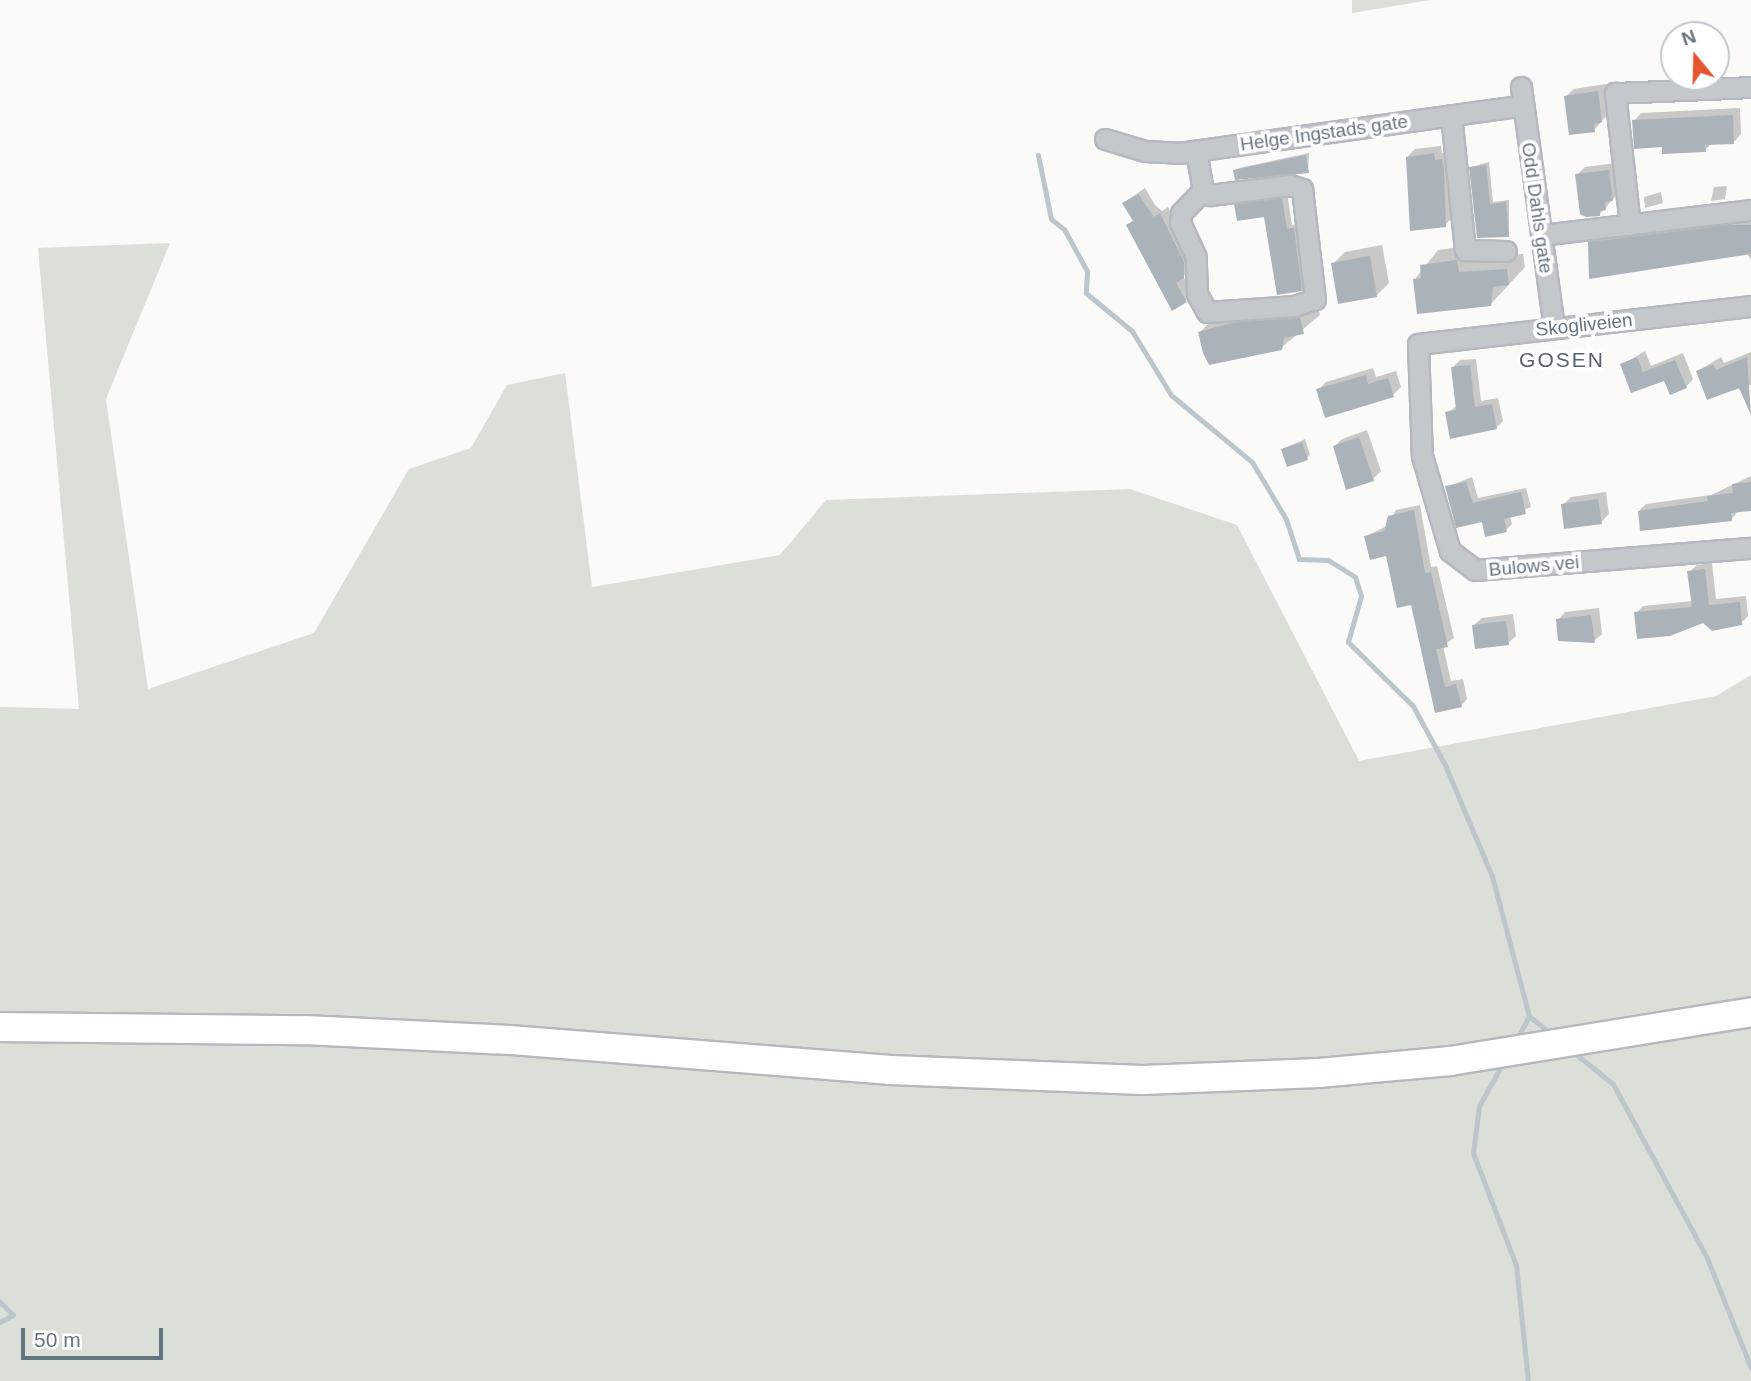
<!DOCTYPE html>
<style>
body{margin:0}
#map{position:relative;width:1751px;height:1381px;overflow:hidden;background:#fafaf8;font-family:Arial,sans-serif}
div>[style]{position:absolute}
.green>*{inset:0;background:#dadfd7}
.shadow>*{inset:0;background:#0003}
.stream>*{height:5px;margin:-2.5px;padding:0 2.5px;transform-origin:2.5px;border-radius:2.5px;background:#bbc7cb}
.building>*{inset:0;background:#aab3b9}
.roads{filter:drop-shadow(2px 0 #b4b9bd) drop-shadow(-2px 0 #b4b9bd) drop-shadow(0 2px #b4b9bd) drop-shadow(0 -2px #b4b9bd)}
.minor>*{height:19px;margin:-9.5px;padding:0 9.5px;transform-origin:9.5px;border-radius:9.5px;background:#c3c8cc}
.highway>*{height:28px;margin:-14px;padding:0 14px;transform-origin:14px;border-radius:14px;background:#fff}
span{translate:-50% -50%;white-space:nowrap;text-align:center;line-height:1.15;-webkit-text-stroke:7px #fff;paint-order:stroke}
.street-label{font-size:19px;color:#657683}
.neighbourhood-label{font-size:21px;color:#57646e;letter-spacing:2px}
.north{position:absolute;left:1660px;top:21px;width:70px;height:70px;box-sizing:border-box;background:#fff;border:2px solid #c1c8cd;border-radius:50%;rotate:341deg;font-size:19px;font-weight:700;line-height:28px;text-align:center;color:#657683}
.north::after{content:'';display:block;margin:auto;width:24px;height:32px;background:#e4572e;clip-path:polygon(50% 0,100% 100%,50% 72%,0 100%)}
.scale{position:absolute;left:21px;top:1328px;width:142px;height:32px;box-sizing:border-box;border:4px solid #657683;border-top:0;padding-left:9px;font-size:21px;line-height:24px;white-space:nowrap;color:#657683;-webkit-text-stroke:5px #fff;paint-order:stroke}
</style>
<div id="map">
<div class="green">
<div style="clip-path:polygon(1352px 0,1430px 0,1352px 13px)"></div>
<div style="clip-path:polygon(170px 243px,106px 399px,148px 689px,314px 633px,409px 469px,471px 448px,507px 385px,565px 373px,592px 587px,780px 555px,826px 500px,1130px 489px,1237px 525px,1359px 761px,1716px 696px,1751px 675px,1751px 1381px,0 1381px,0 707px,79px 709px,38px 248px)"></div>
</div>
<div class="shadow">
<div style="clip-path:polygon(1606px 84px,1609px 113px,1594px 130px,1566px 96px,1574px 89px)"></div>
<div style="clip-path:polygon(1740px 108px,1741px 134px,1734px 142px,1712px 143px,1705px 150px,1663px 145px,1634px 121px,1641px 113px)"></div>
<div style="clip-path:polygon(1441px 146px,1442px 153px,1450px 152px,1453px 217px,1445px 225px,1407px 157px,1415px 149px)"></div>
<div style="clip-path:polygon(1309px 153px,1308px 172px,1235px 171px,1239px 168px)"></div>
<div style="clip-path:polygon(1489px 162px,1493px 202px,1509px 200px,1509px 235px,1478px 236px,1471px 167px)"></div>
<div style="clip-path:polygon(1616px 163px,1620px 191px,1600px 214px,1577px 175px,1585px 167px)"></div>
<div style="clip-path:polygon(1727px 186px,1725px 199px,1711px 201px,1714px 187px)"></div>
<div style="clip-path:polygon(1145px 188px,1155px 205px,1162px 211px,1168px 207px,1175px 220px,1191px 269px,1183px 276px,1193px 294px,1173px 308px,1128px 225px,1134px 220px,1124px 203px)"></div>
<div style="clip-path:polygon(1661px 192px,1663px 203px,1645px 208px,1644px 197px)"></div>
<div style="clip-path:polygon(1287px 193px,1292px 225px,1300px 223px,1307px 283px,1301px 289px,1266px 215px,1236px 205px,1242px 199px)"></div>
<div style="clip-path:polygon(1751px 220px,1751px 259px,1746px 253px,1590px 277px,1590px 242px,1596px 236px)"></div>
<div style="clip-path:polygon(1382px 245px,1389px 283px,1377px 295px,1333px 264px,1345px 252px)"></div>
<div style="clip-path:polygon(1473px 245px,1475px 256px,1523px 254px,1525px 267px,1491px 304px,1415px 279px,1438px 250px)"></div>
<div style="clip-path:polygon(1316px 301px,1320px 315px,1281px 348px,1200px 332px,1217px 315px)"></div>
<div style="clip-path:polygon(1645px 351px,1651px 366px,1683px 353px,1693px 379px,1686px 387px,1665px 379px,1632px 391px,1622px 365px)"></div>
<div style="clip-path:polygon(1751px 352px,1751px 385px,1708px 398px,1698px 371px,1721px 357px,1724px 363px)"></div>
<div style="clip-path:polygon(1476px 359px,1481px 401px,1498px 398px,1503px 421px,1496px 428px,1447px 413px,1457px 406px,1453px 367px,1460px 360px)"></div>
<div style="clip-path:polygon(1373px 368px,1376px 377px,1396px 371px,1401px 387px,1393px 395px,1318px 390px,1326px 382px)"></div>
<div style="clip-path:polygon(1367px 430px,1381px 471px,1373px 479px,1335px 446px,1342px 439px)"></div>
<div style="clip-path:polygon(1305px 439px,1310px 455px,1307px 458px,1283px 449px)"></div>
<div style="clip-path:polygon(1751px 476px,1751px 510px,1738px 511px,1731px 520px,1639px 511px,1646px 504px,1711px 495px)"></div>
<div style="clip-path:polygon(1472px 477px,1478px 498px,1526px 488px,1531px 507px,1510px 516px,1512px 524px,1506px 530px,1483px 520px,1447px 487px)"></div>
<div style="clip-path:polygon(1606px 492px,1609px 514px,1601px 522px,1563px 505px,1571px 497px)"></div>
<div style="clip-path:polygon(1420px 505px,1431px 567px,1437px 566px,1454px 638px,1443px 646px,1451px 681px,1463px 679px,1467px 699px,1461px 706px,1437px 711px,1412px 602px,1387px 554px,1366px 536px,1387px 526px,1396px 510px)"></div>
<div style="clip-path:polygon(1712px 563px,1716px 599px,1746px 596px,1748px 616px,1741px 623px,1636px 613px,1643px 606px,1693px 601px,1689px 572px,1697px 565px)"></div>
<div style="clip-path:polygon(1599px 608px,1602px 634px,1594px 641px,1558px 620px,1565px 612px)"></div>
<div style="clip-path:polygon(1513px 614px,1516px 636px,1508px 643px,1474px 625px,1482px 618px)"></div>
</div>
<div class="stream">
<div style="left:1038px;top:155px;width:65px;rotate:78.5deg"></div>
<div style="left:1051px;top:219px;width:16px;rotate:38deg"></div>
<div style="left:1064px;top:229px;width:48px;rotate:61.3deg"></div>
<div style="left:1087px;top:271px;width:22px;rotate:93deg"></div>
<div style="left:1086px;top:293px;width:60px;rotate:39.6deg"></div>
<div style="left:1132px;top:331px;width:75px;rotate:58.6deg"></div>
<div style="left:1171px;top:395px;width:105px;rotate:39.6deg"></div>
<div style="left:1252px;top:462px;width:66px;rotate:59.2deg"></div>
<div style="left:1286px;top:519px;width:42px;rotate:72deg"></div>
<div style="left:1299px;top:559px;width:29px;rotate:2deg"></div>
<div style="left:1328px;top:560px;width:32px;rotate:32deg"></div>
<div style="left:1355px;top:577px;width:20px;rotate:72deg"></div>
<div style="left:1361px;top:596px;width:48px;rotate:105.8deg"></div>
<div style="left:1348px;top:642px;width:91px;rotate:44.6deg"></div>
<div style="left:1413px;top:706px;width:67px;rotate:61.5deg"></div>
<div style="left:1445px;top:765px;width:121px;rotate:67.1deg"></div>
<div style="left:1492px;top:876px;width:145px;rotate:75.2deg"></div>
<div style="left:1529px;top:1016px;width:27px;rotate:118deg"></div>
<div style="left:1529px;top:1016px;width:28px;rotate:39deg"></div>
<div style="left:1572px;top:1051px;width:53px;rotate:38.8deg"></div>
<div style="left:1613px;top:1084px;width:198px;rotate:61.6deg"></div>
<div style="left:1707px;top:1258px;width:118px;rotate:68.2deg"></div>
<div style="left:1504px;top:1061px;width:51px;rotate:119.1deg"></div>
<div style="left:1479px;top:1106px;width:47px;rotate:97.3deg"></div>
<div style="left:1473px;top:1153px;width:120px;rotate:69deg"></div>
<div style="left:1516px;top:1265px;width:117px;rotate:84.1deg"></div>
<div style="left:0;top:1302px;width:18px;rotate:45deg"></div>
<div style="left:13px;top:1315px;width:15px;rotate:152deg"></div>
</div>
<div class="building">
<div style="clip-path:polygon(1598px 91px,1602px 122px,1594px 124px,1595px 132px,1569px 135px,1564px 96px)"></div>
<div style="clip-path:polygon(1733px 115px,1734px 144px,1705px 145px,1706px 152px,1662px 154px,1662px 147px,1634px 149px,1632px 120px)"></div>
<div style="clip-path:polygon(1434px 153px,1435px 160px,1442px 159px,1444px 169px,1446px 227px,1410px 231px,1406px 157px)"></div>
<div style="clip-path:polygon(1306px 155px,1309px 173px,1235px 180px,1233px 170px)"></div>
<div style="clip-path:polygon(1486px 165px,1490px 204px,1506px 202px,1509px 237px,1477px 238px,1469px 167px)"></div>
<div style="clip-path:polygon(1609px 170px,1613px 201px,1605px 202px,1606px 210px,1600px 211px,1600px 216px,1586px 217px,1580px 214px,1575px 174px)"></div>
<div style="clip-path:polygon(1138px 194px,1154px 217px,1160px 213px,1184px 262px,1184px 278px,1176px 283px,1187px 302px,1172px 311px,1126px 225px,1133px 221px,1122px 203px)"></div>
<div style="clip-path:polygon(1282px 198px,1287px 229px,1294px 228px,1302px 291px,1277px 295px,1264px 217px,1237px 221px,1234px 204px)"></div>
<div style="clip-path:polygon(1728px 225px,1751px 225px,1751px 254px,1589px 279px,1588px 242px)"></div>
<div style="clip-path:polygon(1370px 256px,1377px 297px,1338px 304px,1331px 263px)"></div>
<div style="clip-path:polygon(1457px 260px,1459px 272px,1507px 269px,1509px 285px,1493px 287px,1491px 306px,1417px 314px,1413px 279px,1421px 278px,1420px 265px)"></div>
<div style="clip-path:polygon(1300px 317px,1304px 334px,1284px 338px,1282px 350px,1209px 365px,1203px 353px,1198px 332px,1231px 323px)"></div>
<div style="clip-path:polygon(1637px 357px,1643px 372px,1675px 360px,1687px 388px,1670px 395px,1664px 381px,1631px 393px,1620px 364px)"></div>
<div style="clip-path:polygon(1747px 357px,1751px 415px,1739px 388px,1707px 400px,1696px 371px,1713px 364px,1716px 370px)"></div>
<div style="clip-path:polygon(1470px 365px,1475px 407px,1492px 404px,1497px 429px,1450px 439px,1445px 412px,1456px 410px,1451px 367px)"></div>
<div style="clip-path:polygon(1366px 375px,1368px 384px,1388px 378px,1394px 397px,1325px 418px,1316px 389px)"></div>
<div style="clip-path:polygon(1359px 437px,1374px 481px,1346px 490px,1333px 446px)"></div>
<div style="clip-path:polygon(1302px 442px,1308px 460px,1287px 467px,1281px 449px)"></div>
<div style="clip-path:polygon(1466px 482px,1473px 503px,1521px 492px,1526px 514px,1504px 519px,1507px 532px,1485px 537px,1482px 522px,1456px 528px,1445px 486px)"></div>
<div style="clip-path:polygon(1751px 482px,1751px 511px,1731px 513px,1732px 521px,1640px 531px,1638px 511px,1708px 501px,1707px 496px,1733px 493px,1732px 484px)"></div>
<div style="clip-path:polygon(1598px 499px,1602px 524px,1564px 529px,1561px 504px)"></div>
<div style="clip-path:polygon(1414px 510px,1425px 573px,1431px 572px,1448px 647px,1436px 649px,1445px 687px,1456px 684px,1462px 707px,1435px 713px,1411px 605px,1397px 608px,1386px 556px,1370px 560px,1364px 536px,1384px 531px,1388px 516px)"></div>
<div style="clip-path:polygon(1705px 569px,1709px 605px,1740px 602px,1742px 625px,1712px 631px,1703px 623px,1670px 636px,1637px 639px,1634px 612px,1692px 607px,1687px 571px)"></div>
<div style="clip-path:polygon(1591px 615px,1595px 643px,1558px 641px,1556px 619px)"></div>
<div style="clip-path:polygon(1506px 621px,1509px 645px,1475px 649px,1472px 625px)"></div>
</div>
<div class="roads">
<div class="minor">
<div style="left:1521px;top:87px;width:243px;rotate:82.2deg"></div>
<div style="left:1451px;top:115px;width:136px;rotate:84.1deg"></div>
<div style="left:1465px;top:250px;width:41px;rotate:1.4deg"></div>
<div style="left:1105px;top:139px;width:42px;rotate:16.7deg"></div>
<div style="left:1145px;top:151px;width:34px;rotate:3deg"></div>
<div style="left:1179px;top:153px;width:347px;rotate:-7.9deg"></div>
<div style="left:1196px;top:151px;width:40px;rotate:80deg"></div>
<div style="left:1203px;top:190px;width:9px;rotate:36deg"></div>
<div style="left:1210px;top:195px;width:81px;rotate:-7.1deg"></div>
<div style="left:1290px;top:185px;width:13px;rotate:18deg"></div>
<div style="left:1302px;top:189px;width:111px;rotate:83.3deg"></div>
<div style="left:1315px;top:299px;width:21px;rotate:161deg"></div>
<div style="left:1295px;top:306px;width:88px;rotate:176.1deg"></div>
<div style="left:1207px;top:312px;width:21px;rotate:-119deg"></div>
<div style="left:1197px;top:294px;width:37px;rotate:-92deg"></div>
<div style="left:1196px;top:257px;width:38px;rotate:-115deg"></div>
<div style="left:1180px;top:223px;width:10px;rotate:-84deg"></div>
<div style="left:1181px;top:213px;width:32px;rotate:-46deg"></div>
<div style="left:1630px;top:225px;width:133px;rotate:-96.5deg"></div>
<div style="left:1615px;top:93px;width:136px;rotate:-2.5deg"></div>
<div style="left:1541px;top:235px;width:211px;rotate:-6.8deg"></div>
<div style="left:1751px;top:306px;width:335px;rotate:173.5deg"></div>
<div style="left:1418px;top:344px;width:112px;rotate:88deg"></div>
<div style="left:1422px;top:456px;width:99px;rotate:73.6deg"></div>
<div style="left:1450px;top:551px;width:31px;rotate:37deg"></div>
<div style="left:1475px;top:570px;width:277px;rotate:-4.6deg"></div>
</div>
<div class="highway">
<div style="left:0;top:1027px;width:305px;rotate:0.6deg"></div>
<div style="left:305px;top:1030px;width:205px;rotate:2.8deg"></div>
<div style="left:510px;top:1040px;width:381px;rotate:4.5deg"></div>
<div style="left:890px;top:1070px;width:252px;rotate:2.3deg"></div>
<div style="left:1142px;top:1080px;width:177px;rotate:-2.3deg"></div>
<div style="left:1319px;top:1073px;width:132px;rotate:-5.2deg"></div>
<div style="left:1450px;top:1061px;width:305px;rotate:-9.2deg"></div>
</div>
</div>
<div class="street-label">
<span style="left:1324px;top:133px;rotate:-8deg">Helge Ingstads gate</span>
<span style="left:1537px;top:208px;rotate:82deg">Odd Dahls gate</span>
<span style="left:1584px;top:325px;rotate:-6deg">Skogliveien</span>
<span style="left:1534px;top:566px;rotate:-5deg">Bulows vei</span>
</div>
<div class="neighbourhood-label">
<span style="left:1562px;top:360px">GOSEN</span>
</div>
<div class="north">N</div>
<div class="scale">50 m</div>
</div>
